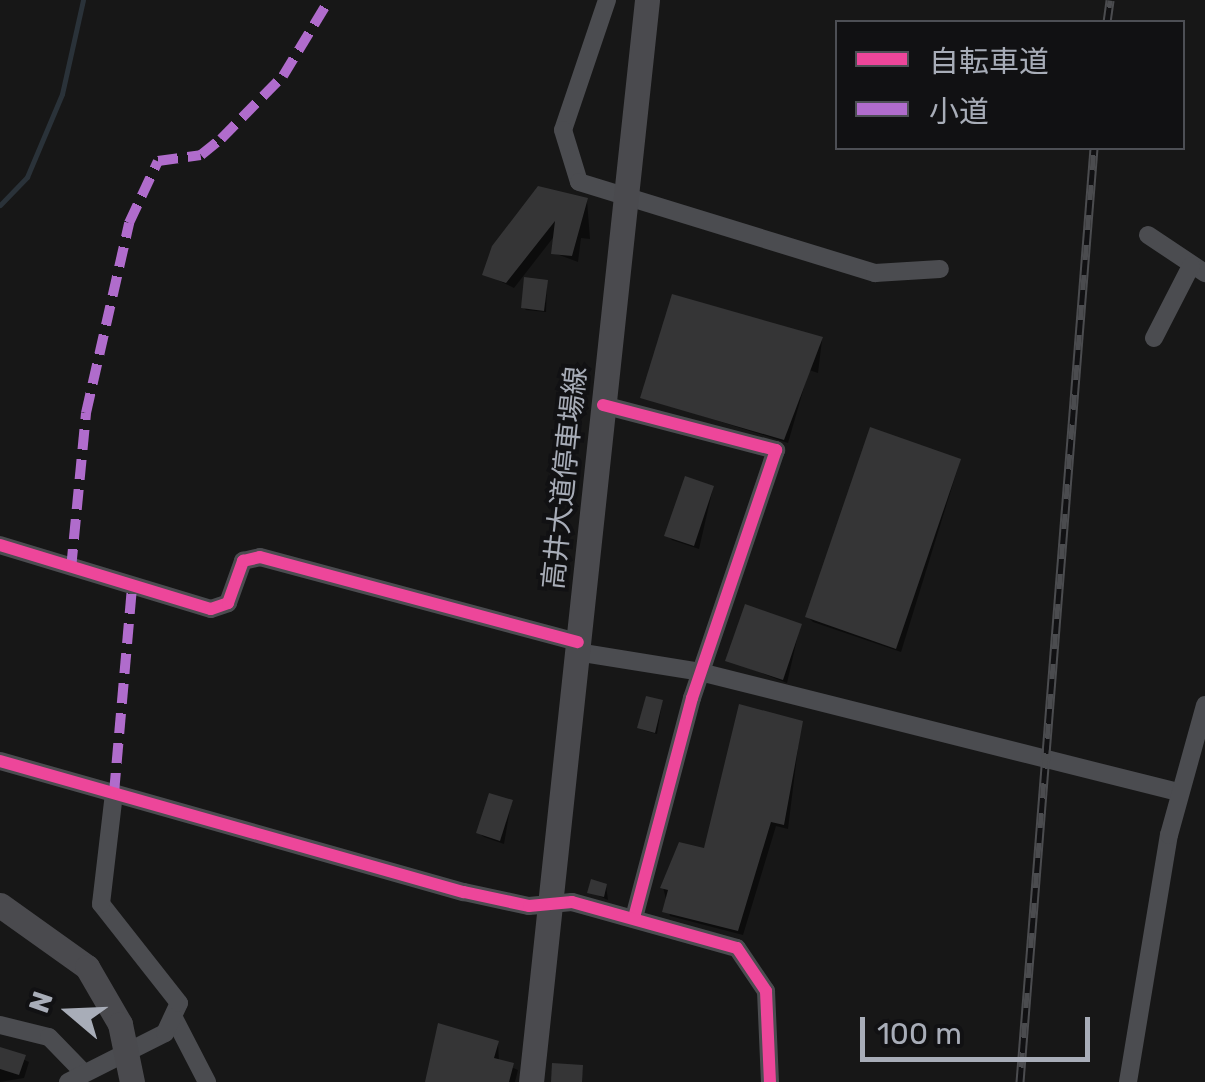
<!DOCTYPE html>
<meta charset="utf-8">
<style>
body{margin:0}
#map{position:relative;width:1205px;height:1082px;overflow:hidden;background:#171717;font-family:Rubik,"Noto Sans JP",sans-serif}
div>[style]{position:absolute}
.shadow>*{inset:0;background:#0007}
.stream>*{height:5px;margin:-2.5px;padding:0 2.5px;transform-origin:2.5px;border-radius:2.5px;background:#2a3239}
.building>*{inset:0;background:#353536}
.street>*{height:18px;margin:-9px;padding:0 9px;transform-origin:9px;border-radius:9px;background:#4b4c50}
.secondary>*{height:25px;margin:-12.5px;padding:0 12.5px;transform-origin:12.5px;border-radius:12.5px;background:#4a4a4e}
.rail>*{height:9px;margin-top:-4.5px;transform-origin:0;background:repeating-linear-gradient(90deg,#111113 0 15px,#4b4c4f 0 30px);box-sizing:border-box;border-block:2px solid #4b4c4f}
.quiet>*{height:10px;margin-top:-5px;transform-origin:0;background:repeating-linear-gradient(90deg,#b06ccc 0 20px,transparent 0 30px)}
.cycleway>*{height:12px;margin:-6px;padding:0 6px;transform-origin:6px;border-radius:6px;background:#ed469a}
span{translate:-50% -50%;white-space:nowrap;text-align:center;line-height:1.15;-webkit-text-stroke:8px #111113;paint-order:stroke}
.street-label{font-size:28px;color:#a8adb8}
.legend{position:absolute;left:835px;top:20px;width:350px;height:130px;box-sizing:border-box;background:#111113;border:2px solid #4d4f55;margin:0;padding:12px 18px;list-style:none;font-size:30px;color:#a8adb8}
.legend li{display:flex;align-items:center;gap:20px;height:50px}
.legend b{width:50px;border:2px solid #4d4f55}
.north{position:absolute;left:20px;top:962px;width:100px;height:100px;-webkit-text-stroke:8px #111113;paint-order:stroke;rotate:289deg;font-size:28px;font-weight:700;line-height:40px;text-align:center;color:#a8adb8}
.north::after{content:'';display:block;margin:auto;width:35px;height:45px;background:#a8adb8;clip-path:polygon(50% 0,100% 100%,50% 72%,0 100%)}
.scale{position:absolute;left:860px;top:1017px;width:230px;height:45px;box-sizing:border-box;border:5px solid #a8adb8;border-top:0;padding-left:12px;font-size:30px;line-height:35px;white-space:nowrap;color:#a8adb8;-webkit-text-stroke:8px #111113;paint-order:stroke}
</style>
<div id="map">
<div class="shadow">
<div style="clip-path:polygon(587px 200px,590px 239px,581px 238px,578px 262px,554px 253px,556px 234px,514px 288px,485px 274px,494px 247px)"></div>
<div style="clip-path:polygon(547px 282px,546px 312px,526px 310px,523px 307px)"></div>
<div style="clip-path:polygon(822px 340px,818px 373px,809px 370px,788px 443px,643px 397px)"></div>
<div style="clip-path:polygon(960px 461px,901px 652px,813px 622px,808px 617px)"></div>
<div style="clip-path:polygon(713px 488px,699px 549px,672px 540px,667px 535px)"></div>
<div style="clip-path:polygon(800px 626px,787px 683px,728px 660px)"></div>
<div style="clip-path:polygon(662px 702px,657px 734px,643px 730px,640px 728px)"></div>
<div style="clip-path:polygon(801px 723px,788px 829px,776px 826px,743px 935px,670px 916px,663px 887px,706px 851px)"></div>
<div style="clip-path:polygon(511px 803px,504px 844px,484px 837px,479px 833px)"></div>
<div style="clip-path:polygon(606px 886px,608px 900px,590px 892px)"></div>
<div style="clip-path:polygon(498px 1043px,499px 1062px,518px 1070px,515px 1082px,427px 1082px)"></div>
<div style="clip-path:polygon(0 1049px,29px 1062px,24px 1078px,0 1082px)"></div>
</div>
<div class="stream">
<div style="left:0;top:205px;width:39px;rotate:-46deg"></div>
<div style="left:27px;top:177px;width:90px;rotate:-67.1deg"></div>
<div style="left:62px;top:94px;width:96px;rotate:-77.4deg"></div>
</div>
<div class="building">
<div style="clip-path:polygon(538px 186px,588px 198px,572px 256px,551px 254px,555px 221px,506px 283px,482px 275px,492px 246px)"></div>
<div style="clip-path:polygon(524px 277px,548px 280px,544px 311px,521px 308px)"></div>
<div style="clip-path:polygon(672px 294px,823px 337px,784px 440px,640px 398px)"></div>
<div style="clip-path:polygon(870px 427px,961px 459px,896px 649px,805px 617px)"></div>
<div style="clip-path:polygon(685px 476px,714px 486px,694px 546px,664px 536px)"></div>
<div style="clip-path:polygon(745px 604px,802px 624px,783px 680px,725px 661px)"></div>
<div style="clip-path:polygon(646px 696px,663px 700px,655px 733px,637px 728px)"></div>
<div style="clip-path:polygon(739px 704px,803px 721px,784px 825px,771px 822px,738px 931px,662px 912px,668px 890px,660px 888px,679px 842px,704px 848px)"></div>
<div style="clip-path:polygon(489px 793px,513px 800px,500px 841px,476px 833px)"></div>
<div style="clip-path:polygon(591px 879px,607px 884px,604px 897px,587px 893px)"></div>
<div style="clip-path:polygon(438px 1023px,499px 1041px,494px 1058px,514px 1063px,509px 1082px,425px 1082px)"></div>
<div style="clip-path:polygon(0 1047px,26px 1055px,19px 1075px,0 1069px)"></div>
<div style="clip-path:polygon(552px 1063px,583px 1065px,582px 1082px,551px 1082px)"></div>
</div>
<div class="street">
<div style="left:607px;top:0;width:137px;rotate:108.7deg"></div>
<div style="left:563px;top:130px;width:54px;rotate:72.9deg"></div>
<div style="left:579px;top:182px;width:310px;rotate:17.1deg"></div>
<div style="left:875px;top:273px;width:65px;rotate:-3.5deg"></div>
<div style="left:1148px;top:235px;width:69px;rotate:33.7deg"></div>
<div style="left:1154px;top:338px;width:81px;rotate:-62.8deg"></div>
<div style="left:603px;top:405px;width:179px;rotate:14.6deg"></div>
<div style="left:776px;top:450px;width:262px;rotate:108.7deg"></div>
<div style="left:692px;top:698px;width:228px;rotate:104.8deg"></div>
<div style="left:0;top:545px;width:220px;rotate:16.9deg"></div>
<div style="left:211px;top:609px;width:18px;rotate:-19deg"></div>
<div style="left:228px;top:603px;width:45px;rotate:-70.3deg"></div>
<div style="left:243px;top:561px;width:17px;rotate:-13deg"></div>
<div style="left:260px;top:557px;width:329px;rotate:15deg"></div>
<div style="left:577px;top:652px;width:125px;rotate:9.2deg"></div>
<div style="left:700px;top:672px;width:494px;rotate:14.1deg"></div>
<div style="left:0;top:761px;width:482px;rotate:15.8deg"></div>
<div style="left:464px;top:892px;width:66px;rotate:12.2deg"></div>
<div style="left:529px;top:906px;width:43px;rotate:-5.3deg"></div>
<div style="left:572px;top:902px;width:171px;rotate:15.6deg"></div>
<div style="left:737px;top:948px;width:52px;rotate:56deg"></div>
<div style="left:766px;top:991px;width:91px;rotate:87.5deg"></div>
<div style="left:175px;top:1020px;width:70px;rotate:62.7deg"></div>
<div style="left:0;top:1025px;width:50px;rotate:13.8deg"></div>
<div style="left:49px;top:1037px;width:45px;rotate:45.9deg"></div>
<div style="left:68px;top:1082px;width:109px;rotate:-26.8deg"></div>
<div style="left:165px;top:1033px;width:33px;rotate:-65deg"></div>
<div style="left:179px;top:1003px;width:126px;rotate:-128.2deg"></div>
<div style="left:101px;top:904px;width:112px;rotate:-83.3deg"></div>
<div style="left:1128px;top:1082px;width:250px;rotate:-80.6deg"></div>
<div style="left:1169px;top:835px;width:135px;rotate:-74.5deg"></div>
</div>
<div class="secondary">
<div style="left:0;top:905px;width:107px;rotate:35.5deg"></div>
<div style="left:87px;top:967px;width:66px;rotate:59.9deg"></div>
<div style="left:120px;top:1024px;width:59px;rotate:78.3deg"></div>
<div style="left:531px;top:1082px;width:1088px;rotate:-83.88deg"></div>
</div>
<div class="rail">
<div style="left:1107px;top:22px;width:22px;rotate:-82deg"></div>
<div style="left:1020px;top:1082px;width:937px;rotate:-85.47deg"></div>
</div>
<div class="quiet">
<div style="left:71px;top:569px;width:157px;rotate:-84.5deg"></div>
<div style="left:86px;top:413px;width:195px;rotate:-77.2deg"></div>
<div style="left:129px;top:223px;width:68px;rotate:-64.9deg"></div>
<div style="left:158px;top:161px;width:43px;rotate:-7.9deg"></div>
<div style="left:201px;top:155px;width:26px;rotate:-39deg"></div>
<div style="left:221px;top:139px;width:88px;rotate:-45.5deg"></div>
<div style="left:283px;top:76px;width:89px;rotate:-58.8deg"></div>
<div style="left:114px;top:793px;width:206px;rotate:-85deg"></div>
</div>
<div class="cycleway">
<div style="left:603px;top:405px;width:179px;rotate:14.6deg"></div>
<div style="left:776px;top:450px;width:262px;rotate:108.7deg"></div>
<div style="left:692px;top:698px;width:228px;rotate:104.8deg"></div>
<div style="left:0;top:545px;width:220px;rotate:16.9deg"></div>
<div style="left:211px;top:609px;width:18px;rotate:-19deg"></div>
<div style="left:228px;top:603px;width:45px;rotate:-70.3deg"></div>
<div style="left:243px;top:561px;width:17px;rotate:-13deg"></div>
<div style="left:260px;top:557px;width:329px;rotate:15deg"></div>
<div style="left:0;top:761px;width:482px;rotate:15.8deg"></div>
<div style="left:464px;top:892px;width:66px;rotate:12.2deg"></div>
<div style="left:529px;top:906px;width:43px;rotate:-5.3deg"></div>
<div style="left:572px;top:902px;width:171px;rotate:15.6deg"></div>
<div style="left:737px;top:948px;width:52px;rotate:56deg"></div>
<div style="left:766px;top:991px;width:91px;rotate:87.5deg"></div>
</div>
<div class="street-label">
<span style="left:565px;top:478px;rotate:-84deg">高井大道停車場線</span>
</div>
<ul class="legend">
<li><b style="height:12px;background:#ed469a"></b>自転車道</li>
<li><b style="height:12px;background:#b06ccc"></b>小道</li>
</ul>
<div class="north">N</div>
<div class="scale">100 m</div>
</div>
